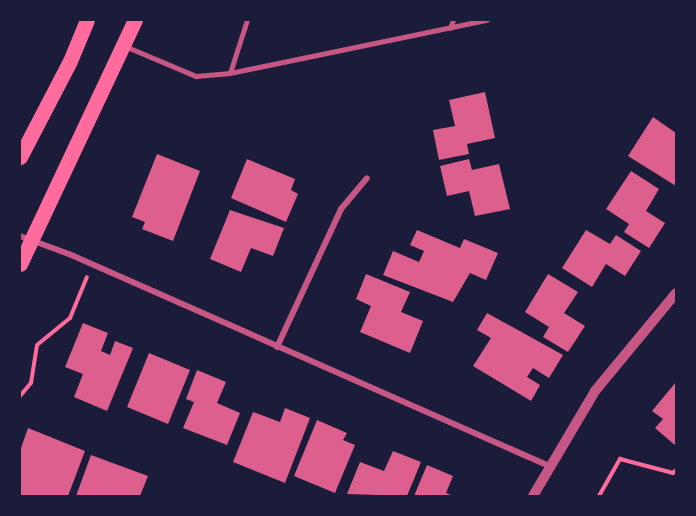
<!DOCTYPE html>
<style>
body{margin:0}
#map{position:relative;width:696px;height:516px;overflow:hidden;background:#1b1b3a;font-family:"Asap Condensed",sans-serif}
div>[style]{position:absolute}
.building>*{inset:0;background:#dd5f8e}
.path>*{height:4px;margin:-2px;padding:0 2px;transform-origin:2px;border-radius:2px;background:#ff6b9d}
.service>*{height:4.5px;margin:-2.25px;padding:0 2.25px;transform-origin:2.25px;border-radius:2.25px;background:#c65784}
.minor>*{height:6px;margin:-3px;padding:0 3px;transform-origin:3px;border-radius:3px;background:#c65784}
.tertiary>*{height:10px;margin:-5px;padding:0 5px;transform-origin:5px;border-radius:5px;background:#c65784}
.primary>*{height:15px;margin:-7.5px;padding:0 7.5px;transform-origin:7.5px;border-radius:7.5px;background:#ff6b9d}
span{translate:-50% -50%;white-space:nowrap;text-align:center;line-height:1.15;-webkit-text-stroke:4.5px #1b1b3a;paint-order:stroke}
.frame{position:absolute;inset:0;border:21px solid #1b1b3a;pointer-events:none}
</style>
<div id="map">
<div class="building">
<div style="clip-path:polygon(485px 92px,495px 138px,467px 144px,469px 154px,439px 160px,433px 130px,455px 126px,449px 100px)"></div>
<div style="clip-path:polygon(653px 117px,676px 133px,676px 186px,628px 156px)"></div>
<div style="clip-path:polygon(157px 154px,200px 171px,173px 241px,142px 229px,145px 222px,132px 217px)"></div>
<div style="clip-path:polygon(247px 159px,295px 179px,291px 190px,298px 194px,286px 222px,231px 198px)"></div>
<div style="clip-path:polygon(469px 159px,472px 170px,499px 164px,510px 209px,475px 216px,469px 191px,447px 196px,440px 166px)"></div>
<div style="clip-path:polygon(631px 171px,659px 189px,646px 211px,665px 223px,649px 248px,624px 232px,629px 224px,606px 209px)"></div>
<div style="clip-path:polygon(230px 210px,284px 228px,273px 256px,251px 248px,241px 272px,210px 259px)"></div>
<div style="clip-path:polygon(417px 230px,460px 248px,464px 239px,498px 253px,486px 280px,470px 273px,453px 302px,383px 275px,393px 251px,419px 262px,424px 251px,410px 245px)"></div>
<div style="clip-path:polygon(586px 230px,610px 244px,616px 235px,641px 251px,625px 276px,606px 264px,592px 287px,562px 268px)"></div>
<div style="clip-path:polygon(366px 274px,410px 292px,401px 312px,423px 321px,410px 353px,360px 332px,371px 306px,356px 299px)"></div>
<div style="clip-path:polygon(548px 274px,578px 292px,564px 313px,585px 326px,568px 352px,543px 337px,549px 327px,525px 312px)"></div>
<div style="clip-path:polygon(487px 313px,563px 355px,549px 378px,533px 368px,527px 377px,540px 385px,531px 401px,473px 366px,491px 338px,477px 330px)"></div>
<div style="clip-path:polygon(83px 323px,108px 333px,101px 351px,110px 355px,115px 341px,133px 348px,107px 411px,74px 397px,83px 374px,65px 367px)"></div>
<div style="clip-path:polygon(149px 353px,190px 370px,168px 424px,127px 407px)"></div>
<div style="clip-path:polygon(197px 370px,226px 382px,217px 403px,240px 413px,227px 445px,183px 428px,194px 402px,186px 399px)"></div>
<div style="clip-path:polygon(676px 382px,676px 446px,655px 428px,663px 419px,652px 411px)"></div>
<div style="clip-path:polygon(285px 408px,310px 418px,285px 483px,233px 462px,253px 412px,280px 422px)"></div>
<div style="clip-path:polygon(317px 420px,347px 433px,343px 440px,355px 445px,335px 493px,294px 476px)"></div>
<div style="clip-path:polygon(28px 428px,85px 451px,68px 496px,20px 496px,20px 451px)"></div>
<div style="clip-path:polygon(393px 451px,421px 462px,407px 496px,347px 494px,360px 462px,384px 471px)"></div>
<div style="clip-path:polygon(91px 455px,148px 476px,140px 496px,76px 496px)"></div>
<div style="clip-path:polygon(427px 465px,453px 476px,446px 493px,454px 496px,414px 496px)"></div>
</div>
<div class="path">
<div style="left:20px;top:396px;width:17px;rotate:-50deg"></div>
<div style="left:31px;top:383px;width:38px;rotate:-81deg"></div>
<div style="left:37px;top:345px;width:43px;rotate:-39.3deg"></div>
<div style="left:70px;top:318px;width:44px;rotate:-67.5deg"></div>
<div style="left:599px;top:496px;width:43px;rotate:-60.4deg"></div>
<div style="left:620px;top:459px;width:55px;rotate:14.8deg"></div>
<div style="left:673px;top:473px;width:4px;rotate:-45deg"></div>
</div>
<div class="service">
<div style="left:450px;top:28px;width:9px;rotate:-69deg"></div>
<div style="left:125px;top:46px;width:77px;rotate:22.9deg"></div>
<div style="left:196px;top:76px;width:34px;rotate:-5deg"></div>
<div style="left:230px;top:73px;width:262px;rotate:-11.7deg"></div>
<div style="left:230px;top:73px;width:56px;rotate:-72.2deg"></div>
</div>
<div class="minor">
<div style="left:20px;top:236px;width:52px;rotate:20.2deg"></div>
<div style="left:69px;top:254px;width:525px;rotate:23.83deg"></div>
<div style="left:277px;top:347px;width:152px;rotate:-65.1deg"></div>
<div style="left:341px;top:209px;width:40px;rotate:-50deg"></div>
</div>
<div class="tertiary">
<div style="left:533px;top:496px;width:122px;rotate:-59.4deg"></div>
<div style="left:595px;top:391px;width:127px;rotate:-50.4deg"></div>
</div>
<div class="primary">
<div style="left:20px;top:157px;width:108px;rotate:-62.5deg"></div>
<div style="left:70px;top:61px;width:44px;rotate:-67.5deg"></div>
<div style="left:20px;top:264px;width:270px;rotate:-64.8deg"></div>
</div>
<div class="frame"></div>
</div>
